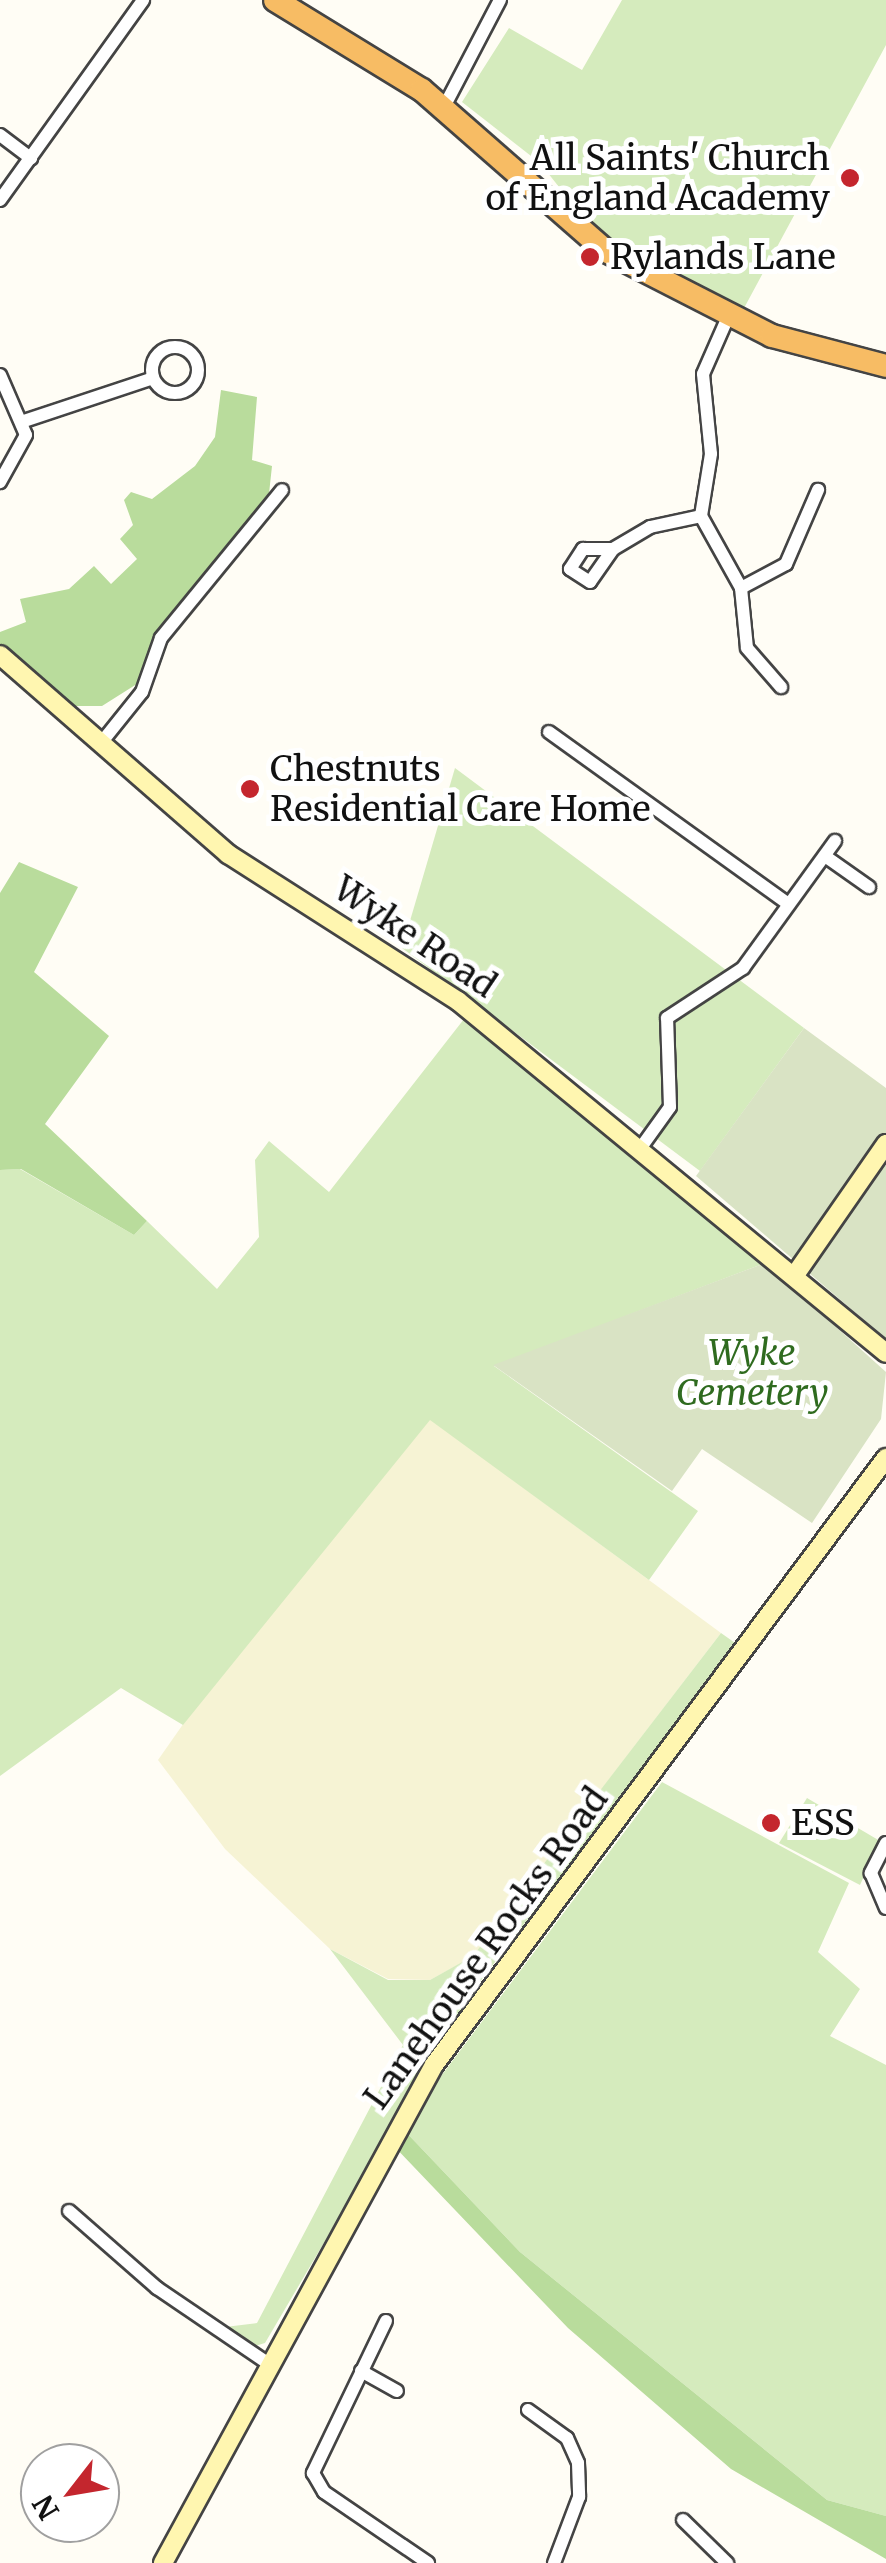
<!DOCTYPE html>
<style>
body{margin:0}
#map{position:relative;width:886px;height:2563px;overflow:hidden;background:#fffdf5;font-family:Merriweather,serif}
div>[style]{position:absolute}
.farmland>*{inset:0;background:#f6f3d4}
.green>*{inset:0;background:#d5ebbd}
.forest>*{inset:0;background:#b9dc9c}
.cemetery>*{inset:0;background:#d9e3c4}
.roads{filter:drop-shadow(2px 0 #444) drop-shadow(-2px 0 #444) drop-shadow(0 2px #444) drop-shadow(0 -2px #444)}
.minor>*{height:12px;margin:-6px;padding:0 6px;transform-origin:6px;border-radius:6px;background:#fff}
.minor>.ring{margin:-6px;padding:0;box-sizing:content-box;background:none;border:12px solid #fff;border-radius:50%}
.secondary>*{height:18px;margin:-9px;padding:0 9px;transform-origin:9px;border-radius:9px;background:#fff6b0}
.trunk>*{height:22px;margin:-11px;padding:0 11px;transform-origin:11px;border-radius:11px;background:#f7bc64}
.dots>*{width:28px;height:28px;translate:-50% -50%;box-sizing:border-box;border:5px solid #fff;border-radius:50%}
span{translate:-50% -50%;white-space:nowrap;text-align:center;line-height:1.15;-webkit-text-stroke:10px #fff;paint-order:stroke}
.poi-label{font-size:35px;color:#111}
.right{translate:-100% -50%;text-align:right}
.left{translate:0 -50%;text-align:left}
.street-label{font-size:35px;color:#111}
.park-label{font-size:35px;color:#2f6b1f;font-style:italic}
.north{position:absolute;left:20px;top:2443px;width:100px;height:100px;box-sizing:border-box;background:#fff;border:2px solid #a0a0a0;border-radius:50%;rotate:239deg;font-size:28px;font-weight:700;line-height:40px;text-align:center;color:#111}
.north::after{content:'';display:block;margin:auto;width:35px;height:45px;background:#c4262e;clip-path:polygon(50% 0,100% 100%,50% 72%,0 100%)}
</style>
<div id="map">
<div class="farmland">
<div style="clip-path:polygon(430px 1419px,721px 1633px,474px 1956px,430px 1980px,388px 1979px,330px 1949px,225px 1849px,158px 1760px,237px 1647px)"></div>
</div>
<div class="green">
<div style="clip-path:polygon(622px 0,886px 0,886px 45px,743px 310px,597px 235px,540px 163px,462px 102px,509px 28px,582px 70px)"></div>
<div style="clip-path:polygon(455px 768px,804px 1028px,700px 1171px,402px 948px)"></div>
<div style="clip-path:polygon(464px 1019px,765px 1263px,494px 1366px,698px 1511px,649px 1580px,430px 1420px,183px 1725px,121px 1688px,0 1776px,0 1170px,20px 1169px,134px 1235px,147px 1221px,217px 1289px,259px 1237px,255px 1160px,269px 1141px,329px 1192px)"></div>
<div style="clip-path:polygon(721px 1633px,738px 1645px,469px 1996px,265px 2343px,251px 2347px,225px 2327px,257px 2323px,403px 2045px,330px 1949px,388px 1980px,430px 1980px,473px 1956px)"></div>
<div style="clip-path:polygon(662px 1782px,849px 1883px,818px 1952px,860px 1989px,830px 2036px,886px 2065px,886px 2516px,827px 2500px,520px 2252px,402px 2128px)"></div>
<div style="clip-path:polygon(807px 1798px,880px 1841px,860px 1885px,779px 1843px)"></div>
</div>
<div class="forest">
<div style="clip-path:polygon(221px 390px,257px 397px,252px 460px,272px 466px,268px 503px,156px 639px,140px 682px,102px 706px,68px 706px,0 647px,0 632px,26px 622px,20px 599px,69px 589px,94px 566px,111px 584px,137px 559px,120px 539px,133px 525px,124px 500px,131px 492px,152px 499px,195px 466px,215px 437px)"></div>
<div style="clip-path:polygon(19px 862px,78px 887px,34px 972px,109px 1036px,45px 1124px,147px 1221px,134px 1235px,21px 1169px,0 1170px,0 893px)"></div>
<div style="clip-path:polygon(402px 2128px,520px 2252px,827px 2500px,886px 2516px,886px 2559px,731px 2469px,568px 2328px,391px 2143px)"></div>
</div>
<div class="cemetery">
<div style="clip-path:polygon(804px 1028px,886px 1088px,886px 1136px,872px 1157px,886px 1166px,886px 1339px,696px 1176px)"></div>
<div style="clip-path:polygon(765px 1263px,886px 1372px,881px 1419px,812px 1523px,702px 1449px,672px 1491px,493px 1365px)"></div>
</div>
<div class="roads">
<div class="minor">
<div style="left:444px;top:107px;width:121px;rotate:-62.4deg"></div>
<div style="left:0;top:135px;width:39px;rotate:37deg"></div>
<div style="left:0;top:200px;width:246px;rotate:-54.4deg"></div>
<div style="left:728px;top:317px;width:62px;rotate:113.7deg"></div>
<div style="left:703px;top:374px;width:80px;rotate:84.3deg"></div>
<div style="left:711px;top:454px;width:63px;rotate:99.2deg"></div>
<div style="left:701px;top:516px;width:82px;rotate:60.9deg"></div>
<div style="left:741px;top:588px;width:60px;rotate:84.3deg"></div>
<div style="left:747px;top:648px;width:52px;rotate:48.9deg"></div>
<div class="ring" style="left:152px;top:347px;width:34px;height:34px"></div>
<div style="left:0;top:375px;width:65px;rotate:66.6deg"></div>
<div style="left:26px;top:435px;width:54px;rotate:119deg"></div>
<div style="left:24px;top:421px;width:136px;rotate:-18.4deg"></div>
<div style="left:583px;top:549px;width:30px"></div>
<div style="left:613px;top:549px;width:40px;rotate:124.9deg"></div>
<div style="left:590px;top:582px;width:24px;rotate:-147deg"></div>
<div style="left:570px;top:569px;width:24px;rotate:-57deg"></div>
<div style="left:613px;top:549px;width:43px;rotate:-30.7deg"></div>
<div style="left:650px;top:527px;width:52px;rotate:-12.2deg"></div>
<div style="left:741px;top:588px;width:51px;rotate:-28.1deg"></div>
<div style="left:786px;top:564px;width:81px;rotate:-66.6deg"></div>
<div style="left:549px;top:732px;width:292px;rotate:35.7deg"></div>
<div style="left:101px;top:743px;width:65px;rotate:-51.2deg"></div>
<div style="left:142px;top:692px;width:57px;rotate:-70.6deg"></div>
<div style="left:161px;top:638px;width:191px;rotate:-50.7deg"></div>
<div style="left:825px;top:856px;width:54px;rotate:35.2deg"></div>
<div style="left:642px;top:1146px;width:48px;rotate:-54.3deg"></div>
<div style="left:670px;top:1107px;width:89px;rotate:-91.9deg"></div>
<div style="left:667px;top:1018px;width:91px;rotate:-33.3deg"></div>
<div style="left:743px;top:968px;width:157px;rotate:-54.1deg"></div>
<div style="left:886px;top:1843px;width:34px;rotate:117deg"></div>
<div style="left:871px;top:1873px;width:38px;rotate:67deg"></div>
<div style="left:69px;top:2211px;width:117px;rotate:41.2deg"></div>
<div style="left:157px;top:2288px;width:132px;rotate:34.2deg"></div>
<div style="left:386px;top:2321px;width:169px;rotate:115.7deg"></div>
<div style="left:313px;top:2473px;width:22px;rotate:60deg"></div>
<div style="left:324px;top:2492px;width:126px;rotate:34.3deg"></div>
<div style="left:361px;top:2371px;width:41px;rotate:29.1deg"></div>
<div style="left:528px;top:2410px;width:48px;rotate:35.7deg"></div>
<div style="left:567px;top:2438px;width:27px;rotate:66deg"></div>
<div style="left:578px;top:2463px;width:34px;rotate:88deg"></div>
<div style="left:579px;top:2497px;width:71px;rotate:110.7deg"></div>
<div style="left:683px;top:2520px;width:62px;rotate:44.3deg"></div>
</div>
<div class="secondary">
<div style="left:0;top:655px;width:303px;rotate:41.1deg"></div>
<div style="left:228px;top:854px;width:273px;rotate:32.6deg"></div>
<div style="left:458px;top:1001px;width:554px;rotate:39.43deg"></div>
<div style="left:797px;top:1272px;width:156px;rotate:-55.2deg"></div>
<div style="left:163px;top:2563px;width:567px;rotate:-61.45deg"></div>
<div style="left:434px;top:2065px;width:757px;rotate:-53.33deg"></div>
</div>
<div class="trunk">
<div style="left:275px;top:0;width:172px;rotate:31.5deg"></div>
<div style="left:422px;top:90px;width:244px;rotate:41.2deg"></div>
<div style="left:606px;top:251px;width:186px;rotate:27.1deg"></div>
<div style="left:772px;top:336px;width:118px;rotate:14.7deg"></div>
</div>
</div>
<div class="dots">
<div style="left:850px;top:178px;background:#c4262e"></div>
<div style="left:590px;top:257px;background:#c4262e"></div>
<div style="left:250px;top:789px;background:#c4262e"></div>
<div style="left:771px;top:1823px;background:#c4262e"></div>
</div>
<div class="poi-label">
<span class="right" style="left:830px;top:178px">All Saints' Church<br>of England Academy</span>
<span class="left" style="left:610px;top:257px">Rylands Lane</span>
<span class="left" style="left:270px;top:789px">Chestnuts<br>Residential Care Home</span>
<span class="left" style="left:791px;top:1823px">ESS</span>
</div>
<div class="street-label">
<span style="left:415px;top:937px;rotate:34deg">Wyke Road</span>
<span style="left:486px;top:1948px;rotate:-54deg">Lanehouse Rocks Road</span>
</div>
<div class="park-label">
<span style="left:752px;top:1373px">Wyke<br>Cemetery</span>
</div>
<div class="north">N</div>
</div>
